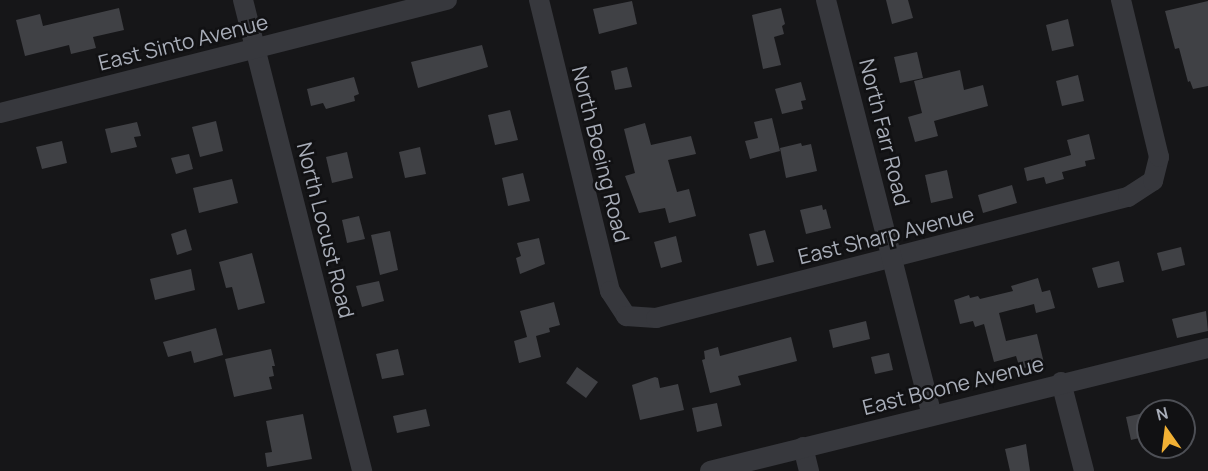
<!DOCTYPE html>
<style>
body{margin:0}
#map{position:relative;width:1208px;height:471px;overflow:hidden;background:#161618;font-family:Manrope,sans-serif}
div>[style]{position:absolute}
.building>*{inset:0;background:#404145}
.street>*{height:20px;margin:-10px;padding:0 10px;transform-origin:10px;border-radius:10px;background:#37383d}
span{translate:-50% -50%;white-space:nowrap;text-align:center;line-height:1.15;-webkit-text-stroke:5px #111113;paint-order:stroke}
.street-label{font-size:21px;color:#a8adb8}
.north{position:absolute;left:1136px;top:399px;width:60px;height:60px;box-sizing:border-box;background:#111113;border:2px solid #4d4f55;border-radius:50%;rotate:346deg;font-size:16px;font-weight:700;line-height:24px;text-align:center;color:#a8adb8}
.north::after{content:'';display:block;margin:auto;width:21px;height:27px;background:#f2b134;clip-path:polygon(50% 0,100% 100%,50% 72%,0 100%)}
</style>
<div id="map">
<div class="building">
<div style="clip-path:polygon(886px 0,908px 0,913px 18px,892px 24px)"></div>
<div style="clip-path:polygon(632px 1px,637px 24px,599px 34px,593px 9px)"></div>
<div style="clip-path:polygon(1208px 1px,1208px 86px,1193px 89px,1190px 81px,1188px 82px,1179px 48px,1175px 49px,1165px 11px)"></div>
<div style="clip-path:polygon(119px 8px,124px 30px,93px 37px,96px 48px,71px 54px,69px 45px,25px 56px,16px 20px,40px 14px,43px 26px)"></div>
<div style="clip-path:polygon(781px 8px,785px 24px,782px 26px,784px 34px,774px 37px,781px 65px,763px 69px,752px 15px)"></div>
<div style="clip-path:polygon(1068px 19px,1074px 46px,1052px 51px,1046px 25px)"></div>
<div style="clip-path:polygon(482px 45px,488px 67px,418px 88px,411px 62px)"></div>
<div style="clip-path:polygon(917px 52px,923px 78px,900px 83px,894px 57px)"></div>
<div style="clip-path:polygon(627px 67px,632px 87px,615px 90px,611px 71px)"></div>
<div style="clip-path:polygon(960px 70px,964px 90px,983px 85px,988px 106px,934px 121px,938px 136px,915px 142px,908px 117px,922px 113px,914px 81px)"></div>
<div style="clip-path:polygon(1078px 75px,1084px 101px,1062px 106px,1056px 81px)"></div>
<div style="clip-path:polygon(354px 77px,359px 94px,354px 96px,355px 101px,326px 109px,323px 103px,311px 106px,307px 89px)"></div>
<div style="clip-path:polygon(801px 82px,806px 100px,801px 101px,803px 109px,782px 114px,775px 89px)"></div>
<div style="clip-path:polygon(510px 110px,518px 140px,495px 145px,488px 115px)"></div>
<div style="clip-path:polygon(772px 118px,780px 151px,750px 159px,745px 141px,758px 138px,754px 122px)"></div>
<div style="clip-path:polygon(216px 121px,223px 151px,200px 157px,192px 127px)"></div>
<div style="clip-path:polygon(137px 122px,141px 136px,134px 137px,137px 147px,111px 153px,105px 129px)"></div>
<div style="clip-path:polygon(645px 123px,651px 145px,691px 136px,696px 154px,668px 160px,677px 192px,689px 189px,696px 216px,669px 223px,665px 208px,639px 213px,625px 176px,635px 173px,624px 129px)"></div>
<div style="clip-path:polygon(1089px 134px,1095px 159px,1085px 161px,1086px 166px,1062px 172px,1064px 179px,1046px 184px,1044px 177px,1027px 181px,1024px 168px,1071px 155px,1067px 140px)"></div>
<div style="clip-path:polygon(62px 141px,67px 163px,42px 169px,36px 147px)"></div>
<div style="clip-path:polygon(801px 143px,802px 146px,811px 144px,817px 171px,786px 178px,780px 148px)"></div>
<div style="clip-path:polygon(420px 147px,426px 174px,405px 178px,399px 152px)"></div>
<div style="clip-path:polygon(347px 152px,353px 178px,332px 183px,326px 157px)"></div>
<div style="clip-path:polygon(189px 154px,193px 169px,176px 174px,171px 158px)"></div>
<div style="clip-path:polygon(947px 170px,953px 198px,931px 203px,925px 175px)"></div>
<div style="clip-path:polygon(523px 173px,530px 201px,508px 206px,502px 178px)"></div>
<div style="clip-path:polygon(232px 179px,238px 203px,199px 213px,193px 188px)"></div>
<div style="clip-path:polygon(1012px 185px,1017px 203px,983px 213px,978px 195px)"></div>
<div style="clip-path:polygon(822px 205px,823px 210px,826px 209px,831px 228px,806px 234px,800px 210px)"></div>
<div style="clip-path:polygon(359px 216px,365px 239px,347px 243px,342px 220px)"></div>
<div style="clip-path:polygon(186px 229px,192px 250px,177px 255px,171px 234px)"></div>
<div style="clip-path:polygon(765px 230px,774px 262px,757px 266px,749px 234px)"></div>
<div style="clip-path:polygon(390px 231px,398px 270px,380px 275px,371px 235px)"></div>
<div style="clip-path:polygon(676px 236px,682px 262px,661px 268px,654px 242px)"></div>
<div style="clip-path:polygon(539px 238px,545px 264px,520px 274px,516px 258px,521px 256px,517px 243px)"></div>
<div style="clip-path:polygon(1181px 247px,1185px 265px,1162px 271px,1157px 253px)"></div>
<div style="clip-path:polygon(252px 253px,265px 303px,238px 310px,232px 287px,226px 288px,219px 262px)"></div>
<div style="clip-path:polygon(1119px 261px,1124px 282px,1098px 288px,1092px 268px)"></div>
<div style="clip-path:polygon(191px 269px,195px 290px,155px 300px,150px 279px)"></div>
<div style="clip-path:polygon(1038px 278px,1042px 292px,1050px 290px,1055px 308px,1036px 313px,1034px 304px,999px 313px,1006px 341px,1037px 334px,1044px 363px,1020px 369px,1016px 356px,994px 362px,984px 324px,975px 327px,973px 321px,960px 324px,954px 300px,969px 295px,970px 298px,978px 296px,980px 299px,1013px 291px,1011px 286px)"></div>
<div style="clip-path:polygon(379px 281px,384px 301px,362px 307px,356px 286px)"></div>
<div style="clip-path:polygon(554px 302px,560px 325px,549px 328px,550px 332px,536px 336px,541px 357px,519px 363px,514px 341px,527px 337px,520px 311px)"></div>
<div style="clip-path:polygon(1206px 311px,1208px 331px,1177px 338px,1172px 319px)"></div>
<div style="clip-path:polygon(866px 321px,870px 339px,833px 348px,829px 330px)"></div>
<div style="clip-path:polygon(216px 328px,223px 355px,194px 363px,191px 351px,168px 357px,163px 342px)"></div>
<div style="clip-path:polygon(791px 337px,797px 361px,738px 376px,741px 385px,710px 393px,702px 360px,705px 359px,704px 351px,718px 347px,720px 356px)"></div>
<div style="clip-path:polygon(271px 349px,275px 366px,272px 366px,274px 376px,269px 377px,272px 389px,234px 397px,225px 359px)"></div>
<div style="clip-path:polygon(398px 349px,404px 375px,382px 379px,376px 354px)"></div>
<div style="clip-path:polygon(889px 353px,893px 370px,875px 374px,871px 357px)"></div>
<div style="clip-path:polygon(577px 367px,598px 382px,586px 398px,566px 383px)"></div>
<div style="clip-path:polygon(655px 377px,658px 378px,660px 388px,678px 384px,684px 410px,640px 420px,632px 385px)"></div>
<div style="clip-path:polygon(717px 403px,722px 426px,697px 432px,692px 408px)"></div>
<div style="clip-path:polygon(426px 409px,430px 426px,397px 433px,393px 416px)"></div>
<div style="clip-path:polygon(1148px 412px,1148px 436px,1131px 440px,1126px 417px)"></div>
<div style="clip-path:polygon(303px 414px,312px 459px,267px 467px,265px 453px,272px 452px,266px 421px)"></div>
<div style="clip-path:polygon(1026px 444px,1030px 471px,1010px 471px,1005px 449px)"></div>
</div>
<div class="street">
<div style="left:243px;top:0;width:486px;rotate:75.8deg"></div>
<div style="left:539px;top:0;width:300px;rotate:76.3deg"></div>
<div style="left:610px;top:291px;width:30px;rotate:57deg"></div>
<div style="left:626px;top:316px;width:30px;rotate:4deg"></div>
<div style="left:656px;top:318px;width:487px;rotate:-14.4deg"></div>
<div style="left:1128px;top:197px;width:30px;rotate:-33deg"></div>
<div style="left:1153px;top:181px;width:25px;rotate:-76deg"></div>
<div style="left:1159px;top:157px;width:162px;rotate:-103.6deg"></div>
<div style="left:826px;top:0;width:428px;rotate:75.7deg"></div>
<div style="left:0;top:113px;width:461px;rotate:-14.2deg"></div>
<div style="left:1061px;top:382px;width:92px;rotate:75.5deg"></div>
<div style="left:803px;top:447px;width:25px;rotate:76deg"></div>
<div style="left:710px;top:471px;width:513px;rotate:-13.87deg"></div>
</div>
<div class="street-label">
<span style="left:183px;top:42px;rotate:-14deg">East Sinto Avenue</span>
<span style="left:885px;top:132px;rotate:76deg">North Farr Road</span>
<span style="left:601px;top:154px;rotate:76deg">North Boeing Road</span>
<span style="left:326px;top:230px;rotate:76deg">North Locust Road</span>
<span style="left:886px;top:235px;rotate:-14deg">East Sharp Avenue</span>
<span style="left:953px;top:385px;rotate:-14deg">East Boone Avenue</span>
</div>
<div class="north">N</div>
</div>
